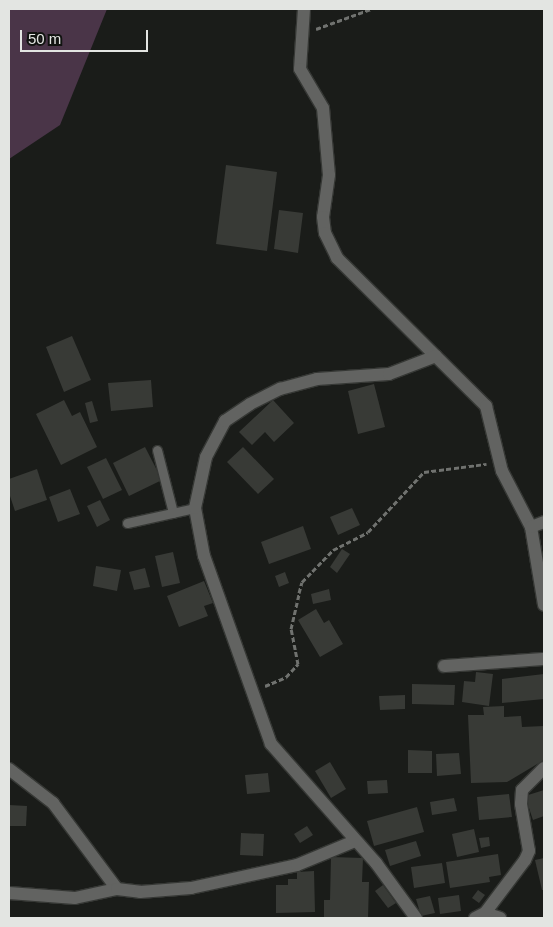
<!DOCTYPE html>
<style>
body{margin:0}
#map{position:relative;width:553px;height:927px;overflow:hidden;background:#1a1c19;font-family:Arial,sans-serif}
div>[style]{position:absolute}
.green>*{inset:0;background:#4a3548}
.building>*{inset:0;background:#383a36}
.path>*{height:3px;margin-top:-1.5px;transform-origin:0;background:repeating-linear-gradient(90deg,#70726f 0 5px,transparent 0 7.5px)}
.roads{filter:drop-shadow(1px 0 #363835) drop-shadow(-1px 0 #363835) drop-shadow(0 1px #363835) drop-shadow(0 -1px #363835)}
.service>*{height:9px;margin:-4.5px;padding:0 4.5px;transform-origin:4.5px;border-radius:4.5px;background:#626361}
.minor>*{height:12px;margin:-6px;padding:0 6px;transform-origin:6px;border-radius:6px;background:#626361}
span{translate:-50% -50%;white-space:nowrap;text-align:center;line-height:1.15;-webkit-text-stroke:4px #111310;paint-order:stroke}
.frame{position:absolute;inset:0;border:10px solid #e3e5e2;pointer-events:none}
.scale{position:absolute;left:20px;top:30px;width:128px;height:22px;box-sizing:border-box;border:2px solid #e3e5e2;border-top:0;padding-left:6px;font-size:15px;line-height:18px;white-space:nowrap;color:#e3e5e2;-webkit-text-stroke:4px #111310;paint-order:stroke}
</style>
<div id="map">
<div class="green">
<div style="clip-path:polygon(9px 9px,107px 9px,60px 125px,9px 159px)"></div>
</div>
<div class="building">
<div style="clip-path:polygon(226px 165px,277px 172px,267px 251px,216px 244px)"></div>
<div style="clip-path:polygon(279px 210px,303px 213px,298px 253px,274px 249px)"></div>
<div style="clip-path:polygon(72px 336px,91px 380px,64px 392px,46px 347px)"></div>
<div style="clip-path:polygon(151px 380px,153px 407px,111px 411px,108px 383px)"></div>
<div style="clip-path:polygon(374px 384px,385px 427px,358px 434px,348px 391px)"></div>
<div style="clip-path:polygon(64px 400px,72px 416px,80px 412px,97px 447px,61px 465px,36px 414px)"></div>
<div style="clip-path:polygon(273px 400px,294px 423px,274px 442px,265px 432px,252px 445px,239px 432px)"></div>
<div style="clip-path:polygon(92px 401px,98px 421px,90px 423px,85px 403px)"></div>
<div style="clip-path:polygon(145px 447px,162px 480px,129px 496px,113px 463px)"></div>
<div style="clip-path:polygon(243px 447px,274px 479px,258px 494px,227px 462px)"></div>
<div style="clip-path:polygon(106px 458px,122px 490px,103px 499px,87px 467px)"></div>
<div style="clip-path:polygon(37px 469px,47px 500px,15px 511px,9px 493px,9px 479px)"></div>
<div style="clip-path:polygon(70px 489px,80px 514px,58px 522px,49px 497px)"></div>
<div style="clip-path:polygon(100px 500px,110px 520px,97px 527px,87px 506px)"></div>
<div style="clip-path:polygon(352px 508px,360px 525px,338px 535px,330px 517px)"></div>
<div style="clip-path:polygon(303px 526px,311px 549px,269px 564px,261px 542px)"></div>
<div style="clip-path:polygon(342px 549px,350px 554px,337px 573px,330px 567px)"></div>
<div style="clip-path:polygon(173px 552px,180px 583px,162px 587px,155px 556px)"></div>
<div style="clip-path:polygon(96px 566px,121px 570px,117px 591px,93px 586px)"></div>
<div style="clip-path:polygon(145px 568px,150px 587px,134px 590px,129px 572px)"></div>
<div style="clip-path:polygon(285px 572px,289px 583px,279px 587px,275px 576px)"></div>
<div style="clip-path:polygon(204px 581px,213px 603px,204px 606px,208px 616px,179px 627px,167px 596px)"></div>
<div style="clip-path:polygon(329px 589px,331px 600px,313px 604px,311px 594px)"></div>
<div style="clip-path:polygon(316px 609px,324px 623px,329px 620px,343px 644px,320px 657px,298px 620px)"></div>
<div style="clip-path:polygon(476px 672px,493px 674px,489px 706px,462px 702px,464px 681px,475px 682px)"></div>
<div style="clip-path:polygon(544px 674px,544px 699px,502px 703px,502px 679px)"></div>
<div style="clip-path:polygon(412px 684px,455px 685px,454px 705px,412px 704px)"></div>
<div style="clip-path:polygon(405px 695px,405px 709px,380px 710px,379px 696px)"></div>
<div style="clip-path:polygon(504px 706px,504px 717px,521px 716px,522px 727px,544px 726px,544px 760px,507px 782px,471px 783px,468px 715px,484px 715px,483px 707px)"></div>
<div style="clip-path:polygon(408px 750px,432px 751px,432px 773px,408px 773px)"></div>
<div style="clip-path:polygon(459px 753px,461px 774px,437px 776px,436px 754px)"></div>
<div style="clip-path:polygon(330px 762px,346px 789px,331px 798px,315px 771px)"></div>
<div style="clip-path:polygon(268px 773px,270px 792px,247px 794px,245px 775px)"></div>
<div style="clip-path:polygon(387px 780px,388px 793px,368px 794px,367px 781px)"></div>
<div style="clip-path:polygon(544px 790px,544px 816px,533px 820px,525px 796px)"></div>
<div style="clip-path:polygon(509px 794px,512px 817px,479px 820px,477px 797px)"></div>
<div style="clip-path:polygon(454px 798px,457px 811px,432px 815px,430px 802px)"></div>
<div style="clip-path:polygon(9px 805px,27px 806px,26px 826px,9px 826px)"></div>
<div style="clip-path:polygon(417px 807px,424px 832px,374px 846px,367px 821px)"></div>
<div style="clip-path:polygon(307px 826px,313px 835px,300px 843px,294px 834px)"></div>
<div style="clip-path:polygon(474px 829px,479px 852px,457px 857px,452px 834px)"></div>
<div style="clip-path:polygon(241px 833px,264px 834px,263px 856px,240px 855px)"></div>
<div style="clip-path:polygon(489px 837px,490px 846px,481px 848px,479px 838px)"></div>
<div style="clip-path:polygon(416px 841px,421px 856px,390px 866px,385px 850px)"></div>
<div style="clip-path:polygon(498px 854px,501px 875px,489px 877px,490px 882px,450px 888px,446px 862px)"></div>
<div style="clip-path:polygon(331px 857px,363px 858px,362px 882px,369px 882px,368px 918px,324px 918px,324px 900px,330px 900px)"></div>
<div style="clip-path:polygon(544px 858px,544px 890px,542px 890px,535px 860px)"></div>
<div style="clip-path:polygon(442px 863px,445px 883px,414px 888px,411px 867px)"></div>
<div style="clip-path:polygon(314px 871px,315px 912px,276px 913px,276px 885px,288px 885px,288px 879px,297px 879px,297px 872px)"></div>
<div style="clip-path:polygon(383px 885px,396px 903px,388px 908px,375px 891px)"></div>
<div style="clip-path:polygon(478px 890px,485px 895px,479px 903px,472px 898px)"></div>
<div style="clip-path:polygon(459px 895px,461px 911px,440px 914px,438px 898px)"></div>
<div style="clip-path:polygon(430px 896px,435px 913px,421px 916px,416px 899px)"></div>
</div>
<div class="path">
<div style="left:316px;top:29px;width:59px;rotate:-20deg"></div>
<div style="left:265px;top:686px;width:23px;rotate:-23deg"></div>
<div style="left:286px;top:677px;width:18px;rotate:-47deg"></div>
<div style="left:298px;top:664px;width:36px;rotate:-101deg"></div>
<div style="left:291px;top:629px;width:37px;rotate:-77deg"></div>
<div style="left:299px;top:593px;width:11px;rotate:-75deg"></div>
<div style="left:302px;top:582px;width:45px;rotate:-45.9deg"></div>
<div style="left:333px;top:550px;width:39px;rotate:-27deg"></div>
<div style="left:368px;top:532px;width:82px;rotate:-47deg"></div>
<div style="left:424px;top:472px;width:63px;rotate:-7.4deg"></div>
</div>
<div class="roads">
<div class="service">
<div style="left:157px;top:450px;width:65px;rotate:75.7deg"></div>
<div style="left:127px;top:523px;width:70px;rotate:-12.4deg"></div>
</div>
<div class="minor">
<div style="left:304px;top:9px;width:60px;rotate:93.8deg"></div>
<div style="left:300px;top:69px;width:45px;rotate:59.5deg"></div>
<div style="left:323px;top:108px;width:67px;rotate:84.9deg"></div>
<div style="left:329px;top:175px;width:42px;rotate:98.1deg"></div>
<div style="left:323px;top:217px;width:16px;rotate:83deg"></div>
<div style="left:325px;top:233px;width:28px;rotate:64deg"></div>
<div style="left:337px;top:258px;width:210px;rotate:44.8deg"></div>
<div style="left:486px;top:406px;width:67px;rotate:76.2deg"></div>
<div style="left:502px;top:471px;width:63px;rotate:62.6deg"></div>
<div style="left:531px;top:527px;width:79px;rotate:80.5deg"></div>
<div style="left:531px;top:527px;width:14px;rotate:-21deg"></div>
<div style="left:444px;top:666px;width:100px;rotate:-4deg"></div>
<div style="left:9px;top:769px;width:56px;rotate:37.7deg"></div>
<div style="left:53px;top:803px;width:107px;rotate:53.3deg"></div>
<div style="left:9px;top:893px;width:66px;rotate:4.3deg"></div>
<div style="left:75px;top:898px;width:43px;rotate:-12.1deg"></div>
<div style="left:117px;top:889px;width:23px;rotate:7deg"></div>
<div style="left:140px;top:892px;width:51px;rotate:-4.5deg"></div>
<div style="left:191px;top:888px;width:108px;rotate:-12.2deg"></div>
<div style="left:297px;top:865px;width:63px;rotate:-22.5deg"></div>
<div style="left:485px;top:913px;width:16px;rotate:18deg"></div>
<div style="left:416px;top:918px;width:68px;rotate:-126deg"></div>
<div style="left:376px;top:863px;width:159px;rotate:-131.4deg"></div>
<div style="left:271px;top:744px;width:200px;rotate:-109.6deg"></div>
<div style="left:204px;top:556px;width:49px;rotate:-100.6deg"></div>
<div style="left:195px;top:508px;width:52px;rotate:-77.8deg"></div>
<div style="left:206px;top:457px;width:41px;rotate:-62.2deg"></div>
<div style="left:225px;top:421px;width:30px;rotate:-34deg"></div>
<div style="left:250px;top:404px;width:34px;rotate:-27deg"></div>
<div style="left:280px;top:389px;width:38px;rotate:-15deg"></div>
<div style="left:317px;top:379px;width:72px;rotate:-4deg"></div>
<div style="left:389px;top:374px;width:50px;rotate:-21deg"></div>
<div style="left:475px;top:918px;width:11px;rotate:-27deg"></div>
<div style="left:485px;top:913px;width:66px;rotate:-53deg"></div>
<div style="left:525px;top:860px;width:10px;rotate:-66deg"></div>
<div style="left:529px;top:851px;width:48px;rotate:-99.7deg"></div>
<div style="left:521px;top:804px;width:14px;rotate:-86deg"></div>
<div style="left:522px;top:790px;width:31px;rotate:-45deg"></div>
</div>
</div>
<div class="frame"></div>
<div class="scale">50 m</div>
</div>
